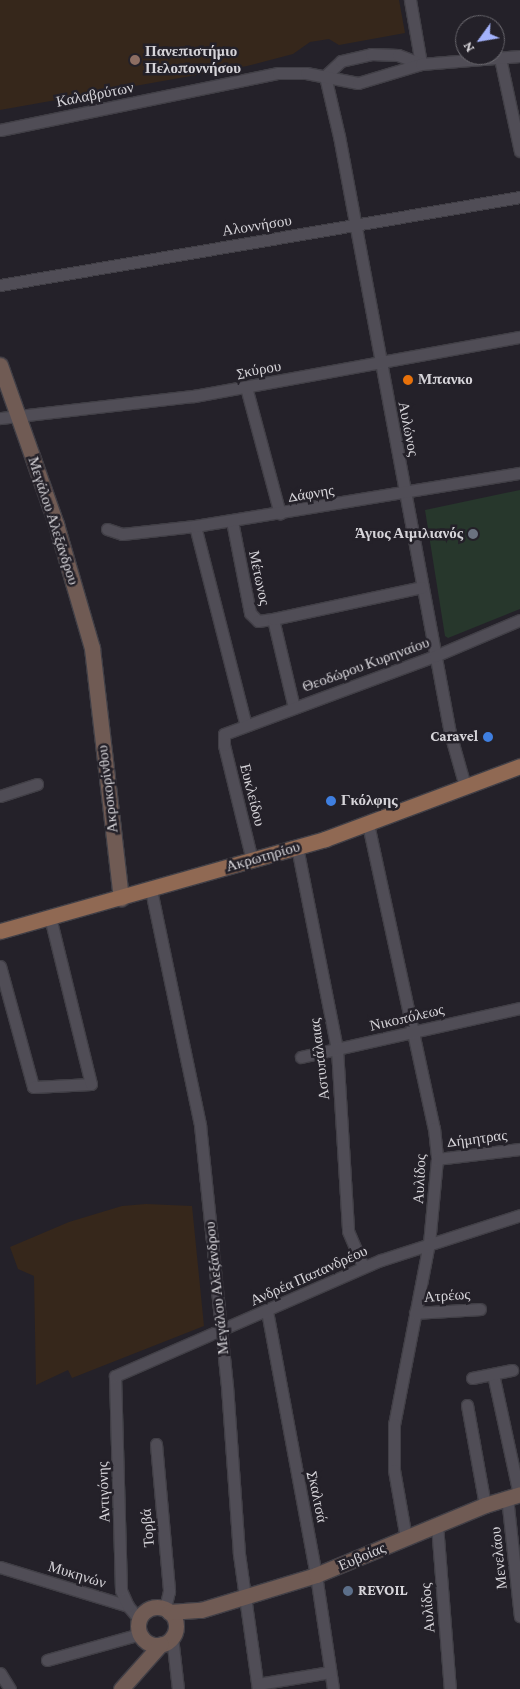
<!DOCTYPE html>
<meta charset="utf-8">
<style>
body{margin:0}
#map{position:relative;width:520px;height:1689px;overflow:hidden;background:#242129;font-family:"Crimson Pro",serif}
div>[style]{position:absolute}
.education>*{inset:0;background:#36271b}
.green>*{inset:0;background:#27372c}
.roads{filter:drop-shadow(1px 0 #413f46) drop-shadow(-1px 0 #413f46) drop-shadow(0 1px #413f46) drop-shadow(0 -1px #413f46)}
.street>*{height:11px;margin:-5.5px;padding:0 5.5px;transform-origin:5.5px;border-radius:5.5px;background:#504d56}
.secondary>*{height:15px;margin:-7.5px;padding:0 7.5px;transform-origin:7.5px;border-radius:7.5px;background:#705b54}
.secondary>.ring{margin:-7.5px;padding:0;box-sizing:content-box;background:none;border:15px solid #705b54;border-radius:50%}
.primary>*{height:15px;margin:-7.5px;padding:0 7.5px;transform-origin:7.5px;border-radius:7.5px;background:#906953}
.dots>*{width:14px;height:14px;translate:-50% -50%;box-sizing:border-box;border:2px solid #242129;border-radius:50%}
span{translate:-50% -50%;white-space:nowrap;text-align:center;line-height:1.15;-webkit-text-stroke:5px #242129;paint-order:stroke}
.poi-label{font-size:15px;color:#d6d4d9;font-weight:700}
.left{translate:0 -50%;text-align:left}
.right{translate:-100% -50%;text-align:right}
.street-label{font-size:15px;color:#d6d4d9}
.north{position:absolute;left:455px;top:15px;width:50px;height:50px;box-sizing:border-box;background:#242129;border:1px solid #6b696f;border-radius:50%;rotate:238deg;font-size:14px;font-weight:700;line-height:20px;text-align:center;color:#d6d4d9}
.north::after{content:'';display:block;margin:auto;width:18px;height:22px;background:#a3b2fc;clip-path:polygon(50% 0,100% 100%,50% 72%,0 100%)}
</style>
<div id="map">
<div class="education">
<div style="clip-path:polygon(0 0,399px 0,405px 33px,339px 45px,329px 39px,310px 42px,293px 54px,247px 66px,0 110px)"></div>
<div style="clip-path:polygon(146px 1204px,192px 1206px,204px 1326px,72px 1378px,68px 1370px,36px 1385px,34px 1276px,18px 1269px,10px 1247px,69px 1222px,122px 1206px)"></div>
</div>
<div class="green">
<div style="clip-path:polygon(520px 490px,520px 609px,448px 638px,445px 636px,425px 510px)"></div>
</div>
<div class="roads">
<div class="street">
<div style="left:410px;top:0;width:65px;rotate:80.2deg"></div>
<div style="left:500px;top:58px;width:95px;rotate:77.9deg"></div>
<div style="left:325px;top:76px;width:62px;rotate:76.9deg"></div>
<div style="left:339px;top:136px;width:607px;rotate:79.47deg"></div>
<div style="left:450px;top:733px;width:55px;rotate:74.2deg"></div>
<div style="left:325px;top:76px;width:22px;rotate:-43deg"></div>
<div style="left:341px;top:61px;width:31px;rotate:-13deg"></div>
<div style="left:371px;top:54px;width:27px;rotate:2deg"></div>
<div style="left:398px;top:55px;width:25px;rotate:21deg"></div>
<div style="left:0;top:130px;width:284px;rotate:-11.6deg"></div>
<div style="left:278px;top:73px;width:28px"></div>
<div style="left:306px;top:73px;width:53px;rotate:10.9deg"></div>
<div style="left:358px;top:83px;width:66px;rotate:-16.8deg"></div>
<div style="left:421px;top:64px;width:99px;rotate:-4.6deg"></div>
<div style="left:0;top:285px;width:527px;rotate:-9.61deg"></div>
<div style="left:246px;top:387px;width:131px;rotate:75deg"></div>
<div style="left:0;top:418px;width:195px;rotate:-6.5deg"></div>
<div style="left:194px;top:396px;width:331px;rotate:-10.3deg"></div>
<div style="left:232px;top:521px;width:94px;rotate:78.9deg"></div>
<div style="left:250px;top:613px;width:11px;rotate:45deg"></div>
<div style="left:258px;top:621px;width:15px;rotate:-8deg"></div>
<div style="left:273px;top:619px;width:91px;rotate:76.7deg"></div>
<div style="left:195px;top:526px;width:206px;rotate:75.7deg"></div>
<div style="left:107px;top:529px;width:16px;rotate:18deg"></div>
<div style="left:122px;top:534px;width:73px;rotate:-6.3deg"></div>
<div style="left:195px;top:526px;width:329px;rotate:-9.3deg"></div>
<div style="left:273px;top:619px;width:152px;rotate:-12.1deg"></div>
<div style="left:0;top:796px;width:39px;rotate:-18deg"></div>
<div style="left:368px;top:824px;width:311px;rotate:77.8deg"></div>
<div style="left:434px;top:1128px;width:31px;rotate:84deg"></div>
<div style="left:437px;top:1159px;width:84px;rotate:95.4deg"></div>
<div style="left:429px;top:1243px;width:184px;rotate:100.9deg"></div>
<div style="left:394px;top:1424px;width:46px;rotate:90deg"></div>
<div style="left:394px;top:1470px;width:69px;rotate:80deg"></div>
<div style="left:297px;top:847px;width:206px;rotate:78.8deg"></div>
<div style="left:337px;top:1049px;width:182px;rotate:86.5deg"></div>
<div style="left:348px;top:1231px;width:39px;rotate:67deg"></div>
<div style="left:252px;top:860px;width:118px;rotate:-103.7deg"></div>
<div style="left:224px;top:745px;width:11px;rotate:-90deg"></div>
<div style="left:224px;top:734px;width:225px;rotate:-20.3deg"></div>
<div style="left:435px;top:656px;width:92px;rotate:-23deg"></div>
<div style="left:151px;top:890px;width:240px;rotate:78.2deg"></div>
<div style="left:200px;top:1125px;width:262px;rotate:84.1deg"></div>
<div style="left:227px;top:1386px;width:168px;rotate:85.9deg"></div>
<div style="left:239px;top:1554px;width:136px;rotate:82deg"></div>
<div style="left:0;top:966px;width:125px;rotate:74.7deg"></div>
<div style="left:33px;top:1087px;width:58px;rotate:-3deg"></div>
<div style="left:91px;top:1084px;width:172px;rotate:-103.8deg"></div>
<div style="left:301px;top:1057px;width:224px;rotate:-12.6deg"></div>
<div style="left:437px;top:1159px;width:84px;rotate:-6.9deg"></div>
<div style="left:267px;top:1311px;width:269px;rotate:79.5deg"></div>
<div style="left:316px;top:1575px;width:115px;rotate:81.5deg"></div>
<div style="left:415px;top:1313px;width:65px;rotate:-3.5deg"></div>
<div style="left:493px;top:1374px;width:123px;rotate:77.8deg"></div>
<div style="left:472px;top:1378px;width:41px;rotate:-11.3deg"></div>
<div style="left:467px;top:1405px;width:102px;rotate:79.8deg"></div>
<div style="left:156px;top:1444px;width:148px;rotate:84.9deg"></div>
<div style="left:169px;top:1591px;width:18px;rotate:103deg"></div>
<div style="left:507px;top:1497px;width:120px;rotate:83.8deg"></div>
<div style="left:437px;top:1525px;width:165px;rotate:85.5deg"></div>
<div style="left:0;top:1567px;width:134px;rotate:16.9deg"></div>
<div style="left:128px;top:1606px;width:17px;rotate:50deg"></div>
<div style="left:128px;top:1606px;width:17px;rotate:-114deg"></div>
<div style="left:121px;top:1590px;width:214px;rotate:-91.6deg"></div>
<div style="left:115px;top:1376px;width:290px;rotate:-23.6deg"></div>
<div style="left:381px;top:1260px;width:146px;rotate:-17.9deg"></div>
<div style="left:172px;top:1637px;width:52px;rotate:83.4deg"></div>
<div style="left:47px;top:1660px;width:97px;rotate:-15.6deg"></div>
<div style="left:0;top:1673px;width:19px;rotate:58deg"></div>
<div style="left:258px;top:1684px;width:73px;rotate:-9.5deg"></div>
</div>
<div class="secondary">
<div style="left:0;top:365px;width:169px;rotate:70.6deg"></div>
<div style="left:56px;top:524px;width:129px;rotate:73.8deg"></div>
<div style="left:92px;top:648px;width:252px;rotate:83.4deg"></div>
<div class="ring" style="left:138px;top:1607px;width:23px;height:23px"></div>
<div style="left:169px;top:1612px;width:32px;rotate:-4deg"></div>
<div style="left:201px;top:1610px;width:120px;rotate:-16.9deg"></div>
<div style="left:316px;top:1575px;width:183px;rotate:-22.5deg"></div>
<div style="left:485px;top:1505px;width:37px;rotate:-17deg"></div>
<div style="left:121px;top:1689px;width:60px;rotate:-48.4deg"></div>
</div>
<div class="primary">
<div style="left:0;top:931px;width:338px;rotate:-15.8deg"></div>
<div style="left:325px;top:839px;width:208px;rotate:-20.5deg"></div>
</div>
</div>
<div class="dots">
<div style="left:135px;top:60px;background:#8d6e63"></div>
<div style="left:408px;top:380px;background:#e8710a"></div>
<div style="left:473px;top:534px;background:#6b7280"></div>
<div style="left:488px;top:737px;background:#3f7fe0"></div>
<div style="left:331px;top:801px;background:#3f7fe0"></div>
<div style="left:348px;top:1591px;background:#5c6f8a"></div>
</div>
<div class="poi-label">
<span class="left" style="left:145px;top:60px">Πανεπιστήμιο<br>Πελοποννήσου</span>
<span class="left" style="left:418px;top:380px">Μπανκο</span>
<span class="right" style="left:463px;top:534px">Άγιος Αιμιλιανός</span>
<span class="right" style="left:478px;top:737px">Caravel</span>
<span class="left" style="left:341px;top:801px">Γκόλφης</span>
<span class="left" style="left:358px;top:1591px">REVOIL</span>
</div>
<div class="street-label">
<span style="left:95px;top:95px;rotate:-11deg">Καλαβρύτων</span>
<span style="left:257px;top:226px;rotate:-9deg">Αλοννήσου</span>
<span style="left:259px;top:370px;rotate:-10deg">Σκύρου</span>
<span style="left:408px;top:429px;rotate:79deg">Αυλώνος</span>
<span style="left:311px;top:494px;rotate:-9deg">Δάφνης</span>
<span style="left:53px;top:521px;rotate:72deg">Μεγάλου Αλεξάνδρου</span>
<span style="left:259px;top:578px;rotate:78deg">Μέτωνος</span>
<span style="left:366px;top:665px;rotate:-20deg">Θεοδώρου Κυρηναίου</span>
<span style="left:108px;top:789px;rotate:-97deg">Ακροκορίνθου</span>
<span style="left:252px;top:795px;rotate:76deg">Ευκλείδου</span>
<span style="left:263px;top:857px;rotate:-16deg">Ακρωτηρίου</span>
<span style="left:407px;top:1018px;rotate:-13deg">Νικοπόλεως</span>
<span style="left:320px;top:1059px;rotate:-97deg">Αστυπάλαιας</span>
<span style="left:477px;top:1139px;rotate:-7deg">Δήμητρας</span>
<span style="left:420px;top:1179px;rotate:-87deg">Αυλίδος</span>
<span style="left:309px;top:1276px;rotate:-24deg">Ανδρέα Παπανδρέου</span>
<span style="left:217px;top:1288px;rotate:-96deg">Μεγάλου Αλεξάνδρου</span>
<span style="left:447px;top:1296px;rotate:-4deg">Ατρέως</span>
<span style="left:104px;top:1492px;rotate:-92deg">Αντιγόνης</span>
<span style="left:317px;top:1497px;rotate:79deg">Σκαλτσά</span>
<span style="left:148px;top:1528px;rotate:-95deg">Τορβά</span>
<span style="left:362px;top:1557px;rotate:-23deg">Ευβοίας</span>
<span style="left:499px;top:1558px;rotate:-96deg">Μενελάου</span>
<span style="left:77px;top:1575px;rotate:17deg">Μυκηνών</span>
<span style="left:428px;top:1608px;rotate:-95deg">Αυλίδος</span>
</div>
<div class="north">N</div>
</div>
